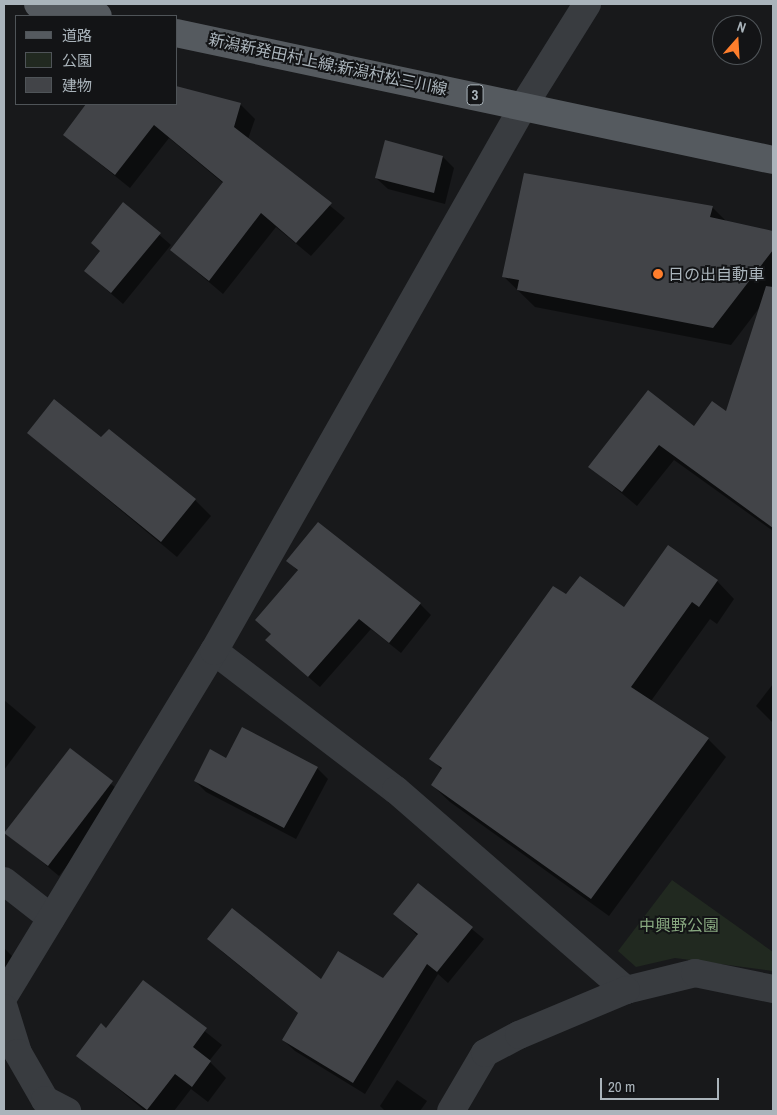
<!DOCTYPE html>
<meta charset="utf-8">
<style>
body{margin:0}
#map{position:relative;width:777px;height:1115px;overflow:hidden;background:#18191b;font-family:"Archivo Narrow","Noto Sans JP",sans-serif}
div>[style]{position:absolute}
.green>*{inset:0;background:#212920}
.shadow>*{inset:0;background:#0007}
.building>*{inset:0;background:#424448}
.minor>*{height:28px;margin:-14px;padding:0 14px;transform-origin:14px;border-radius:14px;background:#393c40}
.tertiary>*{height:28px;margin:-14px;padding:0 14px;transform-origin:14px;border-radius:14px;background:#393c40}
.primary>*{height:28px;margin:-14px;padding:0 14px;transform-origin:14px;border-radius:14px;background:#555a5f}
.dots>*{width:14px;height:14px;translate:-50% -50%;box-sizing:border-box;border:2px solid #131416;border-radius:50%}
span{translate:-50% -50%;white-space:nowrap;text-align:center;line-height:1.15;-webkit-text-stroke:4px #131416;paint-order:stroke}
.shield-label span{padding:1px 4px;background:#131416;border:1px solid;border-radius:4px;-webkit-text-stroke-width:0}
.shield-label{font-size:15px;color:#aab4bb;font-weight:700}
.street-label{font-size:16px;color:#aab4bb}
.poi-label{font-size:16px;color:#aab4bb}
.left{translate:0 -50%;text-align:left}
.park-label{font-size:16px;color:#88a880}
.frame{position:absolute;inset:0;border:5px solid #aab4bb;pointer-events:none}
.legend{position:absolute;left:15px;top:15px;width:162px;height:90px;box-sizing:border-box;background:#131416;border:1px solid #4f5458;margin:0;padding:6px 9px;list-style:none;font-size:15px;color:#aab4bb}
.legend li{display:flex;align-items:center;gap:10px;height:25px}
.legend b{width:25px;border:1px solid #4f5458}
.north{position:absolute;left:712px;top:15px;width:50px;height:50px;box-sizing:border-box;background:#131416;border:1px solid #4f5458;border-radius:50%;rotate:19deg;font-size:14px;font-weight:700;line-height:20px;text-align:center;color:#aab4bb}
.north::after{content:'';display:block;margin:auto;width:18px;height:22px;background:#ff7e2c;clip-path:polygon(50% 0,100% 100%,50% 72%,0 100%)}
.scale{position:absolute;left:600px;top:1078px;width:119px;height:22px;box-sizing:border-box;border:2px solid #aab4bb;border-top:0;padding-left:6px;font-size:15px;line-height:18px;white-space:nowrap;color:#aab4bb;-webkit-text-stroke:4px #131416;paint-order:stroke}
</style>
<div id="map">
<div class="green">
<div style="clip-path:polygon(672px 880px,773px 952px,773px 971px,675px 958px,636px 967px,618px 951px)"></div>
</div>
<div class="shadow">
<div style="clip-path:polygon(88px 104px,95px 104px,114px 118px,125px 104px,240px 104px,255px 119px,248px 139px,345px 218px,311px 256px,276px 227px,223px 294px,171px 250px,223px 183px,169px 138px,130px 188px,64px 135px)"></div>
<div style="clip-path:polygon(443px 157px,454px 168px,445px 204px,388px 189px,376px 178px)"></div>
<div style="clip-path:polygon(124px 204px,171px 245px,123px 304px,85px 271px,101px 252px)"></div>
<div style="clip-path:polygon(712px 207px,728px 223px,773px 233px,773px 290px,731px 345px,535px 307px,503px 276px)"></div>
<div style="clip-path:polygon(752px 335px,773px 336px,773px 531px,674px 460px,637px 506px,590px 467px,727px 413px)"></div>
<div style="clip-path:polygon(28px 433px,195px 500px,211px 516px,177px 557px)"></div>
<div style="clip-path:polygon(288px 561px,420px 604px,431px 615px,401px 653px,371px 629px,320px 687px,278px 651px,272px 634px,299px 572px)"></div>
<div style="clip-path:polygon(717px 581px,734px 599px,717px 624px,710px 619px,651px 701px,708px 739px,726px 757px,609px 916px,450px 802px,432px 785px,442px 770px,431px 758px,567px 596px,624px 609px)"></div>
<div style="clip-path:polygon(773px 684px,773px 723px,756px 706px)"></div>
<div style="clip-path:polygon(4px 700px,36px 727px,4px 770px)"></div>
<div style="clip-path:polygon(70px 750px,123px 794px,59px 876px,6px 832px)"></div>
<div style="clip-path:polygon(226px 759px,317px 768px,328px 779px,296px 839px,206px 792px,195px 781px)"></div>
<div style="clip-path:polygon(418px 885px,484px 939px,448px 983px,438px 974px,365px 1094px,295px 1051px,283px 1040px,299px 1014px,220px 950px,321px 981px,384px 980px,418px 936px,395px 914px)"></div>
<div style="clip-path:polygon(4px 948px,13px 957px,4px 969px)"></div>
<div style="clip-path:polygon(143px 982px,222px 1045px,209px 1061px,226px 1078px,208px 1102px,191px 1089px,174px 1111px,145px 1111px,92px 1067px)"></div>
<div style="clip-path:polygon(397px 1080px,427px 1101px,420px 1111px,385px 1111px,380px 1106px)"></div>
</div>
<div class="building">
<div style="clip-path:polygon(176px 86px,241px 103px,234px 127px,332px 203px,296px 243px,261px 213px,209px 281px,170px 250px,223px 182px,154px 125px,115px 175px,63px 135px,86px 104px,176px 104px)"></div>
<div style="clip-path:polygon(385px 140px,443px 156px,434px 193px,375px 178px)"></div>
<div style="clip-path:polygon(524px 173px,713px 206px,710px 217px,773px 231px,773px 250px,713px 328px,517px 290px,519px 280px,502px 277px)"></div>
<div style="clip-path:polygon(123px 202px,161px 233px,111px 293px,84px 271px,100px 251px,91px 243px)"></div>
<div style="clip-path:polygon(766px 286px,773px 287px,773px 528px,659px 445px,622px 492px,588px 467px,648px 390px,694px 426px,712px 401px,726px 411px)"></div>
<div style="clip-path:polygon(54px 399px,101px 437px,109px 429px,196px 499px,161px 542px,27px 433px)"></div>
<div style="clip-path:polygon(318px 522px,421px 603px,389px 643px,359px 619px,308px 677px,265px 640px,271px 634px,255px 620px,298px 570px,286px 561px)"></div>
<div style="clip-path:polygon(668px 545px,718px 580px,699px 607px,692px 602px,631px 687px,709px 738px,591px 899px,431px 785px,442px 768px,429px 759px,553px 586px,566px 594px,580px 576px,624px 607px)"></div>
<div style="clip-path:polygon(242px 727px,318px 767px,284px 828px,194px 781px,210px 749px,226px 758px)"></div>
<div style="clip-path:polygon(70px 748px,113px 781px,48px 866px,4px 833px)"></div>
<div style="clip-path:polygon(418px 883px,473px 927px,437px 972px,427px 964px,353px 1083px,282px 1040px,298px 1013px,207px 939px,232px 908px,321px 979px,338px 951px,383px 978px,418px 934px,393px 914px)"></div>
<div style="clip-path:polygon(143px 980px,207px 1028px,193px 1047px,211px 1061px,192px 1087px,175px 1074px,147px 1110px,76px 1056px,101px 1023px,106px 1028px)"></div>
</div>
<div class="minor">
<div style="left:214px;top:651px;width:229px;rotate:37.4deg"></div>
<div style="left:396px;top:790px;width:305px;rotate:41deg"></div>
<div style="left:626px;top:990px;width:71px;rotate:-13.8deg"></div>
<div style="left:695px;top:973px;width:80px;rotate:11.6deg"></div>
<div style="left:4px;top:881px;width:60px;rotate:38.2deg"></div>
<div style="left:4px;top:996px;width:404px;rotate:-58.7deg"></div>
<div style="left:214px;top:651px;width:628px;rotate:-60.41deg"></div>
<div style="left:4px;top:1008px;width:47px;rotate:72.7deg"></div>
<div style="left:18px;top:1053px;width:54px;rotate:60.1deg"></div>
<div style="left:45px;top:1100px;width:25px;rotate:27deg"></div>
<div style="left:451px;top:1111px;width:67px;rotate:-59.6deg"></div>
<div style="left:485px;top:1053px;width:38px;rotate:-28deg"></div>
<div style="left:519px;top:1035px;width:116px;rotate:-22.8deg"></div>
</div>
<div class="tertiary">
<div style="left:524px;top:105px;width:119px;rotate:-58deg"></div>
</div>
<div class="primary">
<div style="left:38px;top:4px;width:61px;rotate:11.3deg"></div>
<div style="left:176px;top:33px;width:610px;rotate:12.01deg"></div>
</div>
<div class="dots">
<div style="left:658px;top:274px;background:#ff7e2c"></div>
</div>
<div class="shield-label">
<span style="left:475px;top:95px">3</span>
</div>
<div class="street-label">
<span style="left:328px;top:64px;rotate:12deg">新潟新発田村上線;新潟村松三川線</span>
</div>
<div class="poi-label">
<span class="left" style="left:668px;top:274px">日の出自動車</span>
</div>
<div class="park-label">
<span style="left:679px;top:925px">中興野公園</span>
</div>
<div class="frame"></div>
<ul class="legend">
<li><b style="height:6px;background:#555a5f"></b>道路</li>
<li><b style="height:14px;background:#212920"></b>公園</li>
<li><b style="height:14px;background:#424448"></b>建物</li>
</ul>
<div class="north">N</div>
<div class="scale">20 m</div>
</div>
